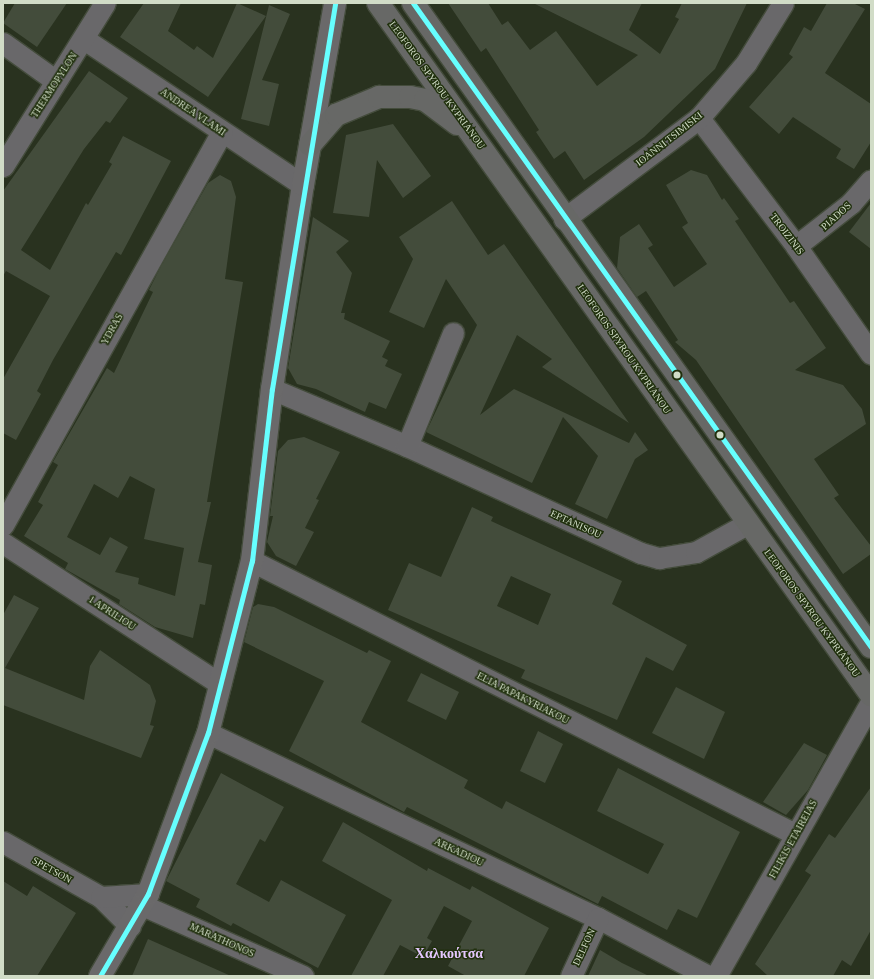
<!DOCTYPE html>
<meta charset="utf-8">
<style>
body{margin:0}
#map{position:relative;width:874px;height:979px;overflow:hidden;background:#29321f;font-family:"Times New Roman",serif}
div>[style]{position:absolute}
.building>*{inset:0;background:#434c3b}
.roads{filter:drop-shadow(1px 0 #444c3c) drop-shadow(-1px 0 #444c3c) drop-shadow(0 1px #444c3c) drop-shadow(0 -1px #444c3c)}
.street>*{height:21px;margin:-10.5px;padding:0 10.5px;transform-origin:10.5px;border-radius:10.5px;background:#69686a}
.secondary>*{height:22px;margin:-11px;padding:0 11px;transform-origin:11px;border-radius:11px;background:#6a696a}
.primary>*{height:22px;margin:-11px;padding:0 11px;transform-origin:11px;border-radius:11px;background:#676866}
.bus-1>*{height:5px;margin:-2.5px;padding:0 2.5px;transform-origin:2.5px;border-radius:2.5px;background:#6ff}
.dots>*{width:11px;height:11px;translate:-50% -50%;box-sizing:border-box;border:2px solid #20300d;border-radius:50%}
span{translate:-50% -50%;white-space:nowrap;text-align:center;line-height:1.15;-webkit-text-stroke:3px #20300d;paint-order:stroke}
.street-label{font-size:10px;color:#d1dcc7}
.district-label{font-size:14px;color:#e4c7fd;font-weight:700}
.frame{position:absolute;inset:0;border:4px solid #d1dcc7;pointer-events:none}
</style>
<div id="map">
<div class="building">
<div style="clip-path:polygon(15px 3px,67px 3px,37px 47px,3px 23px)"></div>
<div style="clip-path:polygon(144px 3px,181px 3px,168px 31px,194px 50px,197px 46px,213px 58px,237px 3px,266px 16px,208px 97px,120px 37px)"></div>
<div style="clip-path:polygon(448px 3px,488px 3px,502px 25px,508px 21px,530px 50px,556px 31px,597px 86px,638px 55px,533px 3px,642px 3px,629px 30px,660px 54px,679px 19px,675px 17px,682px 3px,747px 3px,715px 69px,644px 137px,584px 180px,565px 151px,554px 159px,536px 132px,539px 130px,486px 48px,481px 52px)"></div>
<div style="clip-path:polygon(827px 3px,853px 3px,865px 9px,825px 73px,871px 104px,871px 142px,854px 169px,836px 158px,841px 149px,793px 117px,779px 134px,749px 107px,793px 57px,789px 54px,804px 27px,811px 31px)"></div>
<div style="clip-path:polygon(269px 5px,290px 14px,262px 80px,279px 84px,269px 126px,241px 119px)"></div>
<div style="clip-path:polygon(89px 71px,128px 98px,110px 123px,106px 121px,84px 149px,21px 250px,50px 270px,86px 203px,88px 205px,112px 164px,109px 162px,123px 136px,171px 161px,121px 255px,116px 252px,53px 360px,37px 391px,41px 394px,16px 440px,3px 433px,3px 379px,50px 296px,6px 271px,3px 276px,3px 191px)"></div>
<div style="clip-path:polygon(393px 124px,431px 176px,403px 198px,377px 160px,369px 217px,333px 213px,346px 135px)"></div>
<div style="clip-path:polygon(691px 170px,707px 175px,722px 200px,724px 198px,739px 219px,735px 221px,790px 303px,794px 301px,826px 348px,795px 370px,843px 385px,862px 409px,866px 424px,814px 459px,839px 495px,834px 498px,871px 546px,871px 554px,843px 574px,696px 360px,675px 342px,678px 340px,646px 291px,637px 297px,617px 268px,620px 237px,639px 224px,653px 245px,648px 248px,674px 287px,707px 264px,682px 227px,688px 223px,666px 185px)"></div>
<div style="clip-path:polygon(evenodd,220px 175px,231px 181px,236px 197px,225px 279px,243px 282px,207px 502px,211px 502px,198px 562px,212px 565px,205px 605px,200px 604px,193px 638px,155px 627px,119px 604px,120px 600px,65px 569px,68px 563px,24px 536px,43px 505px,38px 502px,58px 465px,53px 462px,107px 368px,114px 373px,153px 292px,149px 290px,161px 266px,208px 183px,220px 175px,130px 476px,155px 489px,144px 539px,184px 548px,175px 596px,138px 584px,139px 578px,115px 572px,128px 547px,110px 537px,100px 555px,67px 537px,94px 484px,118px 498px,130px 476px)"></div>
<div style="clip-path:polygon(452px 201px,488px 255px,504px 244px,629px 423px,542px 367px,552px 359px,517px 335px,480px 415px,514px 389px,629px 443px,635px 432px,648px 450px,635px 459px,607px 519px,575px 504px,598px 456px,563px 417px,532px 483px,426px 432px,477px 325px,446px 279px,424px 328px,389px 312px,413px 259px,399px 237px)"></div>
<div style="clip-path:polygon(871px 203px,871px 249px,849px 232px)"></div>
<div style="clip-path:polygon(313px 217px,349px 241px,336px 252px,352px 273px,341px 313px,345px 313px,344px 319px,390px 341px,382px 357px,388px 360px,385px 366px,402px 374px,386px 409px,369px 402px,365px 412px,316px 389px,297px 384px,288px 368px)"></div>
<div style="clip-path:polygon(304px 437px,340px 452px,316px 499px,319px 500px,305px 528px,314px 532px,296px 566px,276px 556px,267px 542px,273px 516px,270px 516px,278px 451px,288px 440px)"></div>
<div style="clip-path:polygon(evenodd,472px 507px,493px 517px,491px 521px,622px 581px,612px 604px,687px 645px,673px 671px,646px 657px,617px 720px,521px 678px,525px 670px,388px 610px,409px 563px,441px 577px,472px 507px,511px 576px,551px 594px,538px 625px,497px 606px,511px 576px)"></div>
<div style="clip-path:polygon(14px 595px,39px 608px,5px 668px,84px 700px,90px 666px,100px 650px,150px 685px,156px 701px,150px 725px,154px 726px,141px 758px,3px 705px,3px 615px)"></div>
<div style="clip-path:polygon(258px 604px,274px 607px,367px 653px,369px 650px,391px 661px,361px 722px,468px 780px,464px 788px,502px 809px,506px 801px,648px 874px,664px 844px,597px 811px,618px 768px,740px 832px,697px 918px,678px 909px,667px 930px,602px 896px,598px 904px,407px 807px,404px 812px,289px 751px,324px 681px,244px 642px,253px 607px)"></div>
<div style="clip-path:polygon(421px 673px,459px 692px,446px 720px,407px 701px)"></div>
<div style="clip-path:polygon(676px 687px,725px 712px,704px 759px,652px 733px)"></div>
<div style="clip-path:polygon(538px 731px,563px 744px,545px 783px,520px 771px)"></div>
<div style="clip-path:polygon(804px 743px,827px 755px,808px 790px,786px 815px,763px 802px)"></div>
<div style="clip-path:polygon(221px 773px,284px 807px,265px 842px,260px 839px,236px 884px,269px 902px,281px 880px,346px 915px,318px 968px,233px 923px,231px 926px,196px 907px,200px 899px,166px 881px)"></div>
<div style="clip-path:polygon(871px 787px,871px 930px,851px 966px,842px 960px,833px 976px,768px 976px,755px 964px,811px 875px,805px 871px,829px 834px,835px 838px)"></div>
<div style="clip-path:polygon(343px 822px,427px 871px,428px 868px,470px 890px,472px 886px,549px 928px,524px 976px,466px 976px,448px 966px,472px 921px,444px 906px,427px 938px,432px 941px,423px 957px,400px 945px,383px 976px,351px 976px,392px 900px,322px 861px)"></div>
<div style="clip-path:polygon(3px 881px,27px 896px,33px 886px,76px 913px,37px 976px,3px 976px)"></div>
<div style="clip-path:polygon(148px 939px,231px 976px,132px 976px)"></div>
<div style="clip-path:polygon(600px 950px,622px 963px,649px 976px,588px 976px)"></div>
</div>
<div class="roads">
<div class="street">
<div style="left:84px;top:39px;width:263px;rotate:33.7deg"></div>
<div style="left:3px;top:43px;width:65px;rotate:35.6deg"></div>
<div style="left:699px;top:118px;width:161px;rotate:52.8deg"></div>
<div style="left:796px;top:246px;width:131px;rotate:55.2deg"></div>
<div style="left:3px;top:166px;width:192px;rotate:-58deg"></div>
<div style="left:564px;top:219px;width:169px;rotate:-36.8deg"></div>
<div style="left:699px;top:118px;width:72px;rotate:-49.5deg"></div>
<div style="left:746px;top:63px;width:70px;rotate:-58.3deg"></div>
<div style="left:796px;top:246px;width:70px;rotate:-38deg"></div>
<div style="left:851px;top:203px;width:30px;rotate:-49deg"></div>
<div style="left:272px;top:389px;width:147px;rotate:22.9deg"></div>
<div style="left:407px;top:446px;width:257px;rotate:24.6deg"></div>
<div style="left:641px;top:553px;width:19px;rotate:16deg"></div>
<div style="left:659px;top:558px;width:37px;rotate:-9deg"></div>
<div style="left:696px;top:552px;width:58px;rotate:-28.8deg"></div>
<div style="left:407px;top:446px;width:122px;rotate:-67.8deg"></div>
<div style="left:3px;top:525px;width:450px;rotate:-60.9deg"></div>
<div style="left:3px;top:543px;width:259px;rotate:33deg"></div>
<div style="left:252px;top:561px;width:608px;rotate:26.69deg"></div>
<div style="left:208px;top:733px;width:432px;rotate:25.4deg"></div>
<div style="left:598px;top:918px;width:124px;rotate:27.8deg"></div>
<div style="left:3px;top:842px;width:112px;rotate:29.3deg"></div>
<div style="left:101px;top:897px;width:41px;rotate:45deg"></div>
<div style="left:101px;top:897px;width:47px;rotate:-3.7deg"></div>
<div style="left:142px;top:905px;width:176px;rotate:23.8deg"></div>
<div style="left:571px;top:976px;width:64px;rotate:-65deg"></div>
<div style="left:716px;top:976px;width:315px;rotate:-60.5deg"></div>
</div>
<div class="secondary">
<div style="left:100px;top:976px;width:95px;rotate:-59.7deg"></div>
<div style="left:148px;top:894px;width:172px;rotate:-69.6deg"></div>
<div style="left:208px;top:733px;width:178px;rotate:-75.7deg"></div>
<div style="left:252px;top:561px;width:173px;rotate:-83.4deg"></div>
<div style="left:272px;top:389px;width:206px;rotate:-81.4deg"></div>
<div style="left:303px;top:185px;width:185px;rotate:-80deg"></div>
</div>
<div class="primary">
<div style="left:378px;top:3px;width:850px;rotate:54.53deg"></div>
<div style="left:413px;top:3px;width:790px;rotate:54.58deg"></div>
<div style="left:310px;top:145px;width:40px;rotate:-49deg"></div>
<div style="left:336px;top:115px;width:47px;rotate:-22.7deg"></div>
<div style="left:379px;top:97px;width:31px"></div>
<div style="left:410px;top:97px;width:15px;rotate:11deg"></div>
<div style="left:425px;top:100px;width:40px;rotate:37deg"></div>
</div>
</div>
<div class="bus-1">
<div style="left:413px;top:3px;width:790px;rotate:54.58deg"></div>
<div style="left:100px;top:976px;width:95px;rotate:-59.7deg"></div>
<div style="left:148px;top:894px;width:172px;rotate:-69.6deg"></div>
<div style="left:208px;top:733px;width:178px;rotate:-75.7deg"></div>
<div style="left:252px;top:561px;width:173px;rotate:-83.4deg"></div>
<div style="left:272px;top:389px;width:391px;rotate:-80.7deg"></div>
</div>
<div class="dots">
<div style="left:677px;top:375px;background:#d1dcc7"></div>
<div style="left:720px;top:435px;background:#d1dcc7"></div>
</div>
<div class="street-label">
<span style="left:54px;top:85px;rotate:-57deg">THERMOPYLON</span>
<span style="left:437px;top:85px;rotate:54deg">LEOFOROS SPYROU KYPRIANOU</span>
<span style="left:193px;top:112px;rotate:34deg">ANDREA VLAMI</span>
<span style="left:669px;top:139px;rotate:-38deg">IOANNI TSIMISKI</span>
<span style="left:836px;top:216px;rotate:-42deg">PIADOS</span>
<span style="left:787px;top:234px;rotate:53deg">TROIZINIS</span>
<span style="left:112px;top:329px;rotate:-61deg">YDRAS</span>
<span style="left:624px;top:349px;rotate:55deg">LEOFOROS SPYROU KYPRIANOU</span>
<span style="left:576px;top:524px;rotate:24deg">EPTANISOU</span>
<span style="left:112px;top:613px;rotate:33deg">1 APRILIOU</span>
<span style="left:812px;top:613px;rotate:54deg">LEOFOROS SPYROU KYPRIANOU</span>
<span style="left:523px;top:698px;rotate:27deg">ELIA PAPAKYRIAKOU</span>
<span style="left:793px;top:839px;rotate:-61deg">FILIKIS ETAIREIAS</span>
<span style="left:459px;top:852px;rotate:25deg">ARKADIOU</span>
<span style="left:52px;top:870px;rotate:29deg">SPETSON</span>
<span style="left:222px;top:940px;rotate:24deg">MARATHONOS</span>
<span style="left:584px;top:947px;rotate:-65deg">DELFON</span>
</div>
<div class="district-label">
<span style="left:449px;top:954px">Χαλκούτσα</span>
</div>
<div class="frame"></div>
</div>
